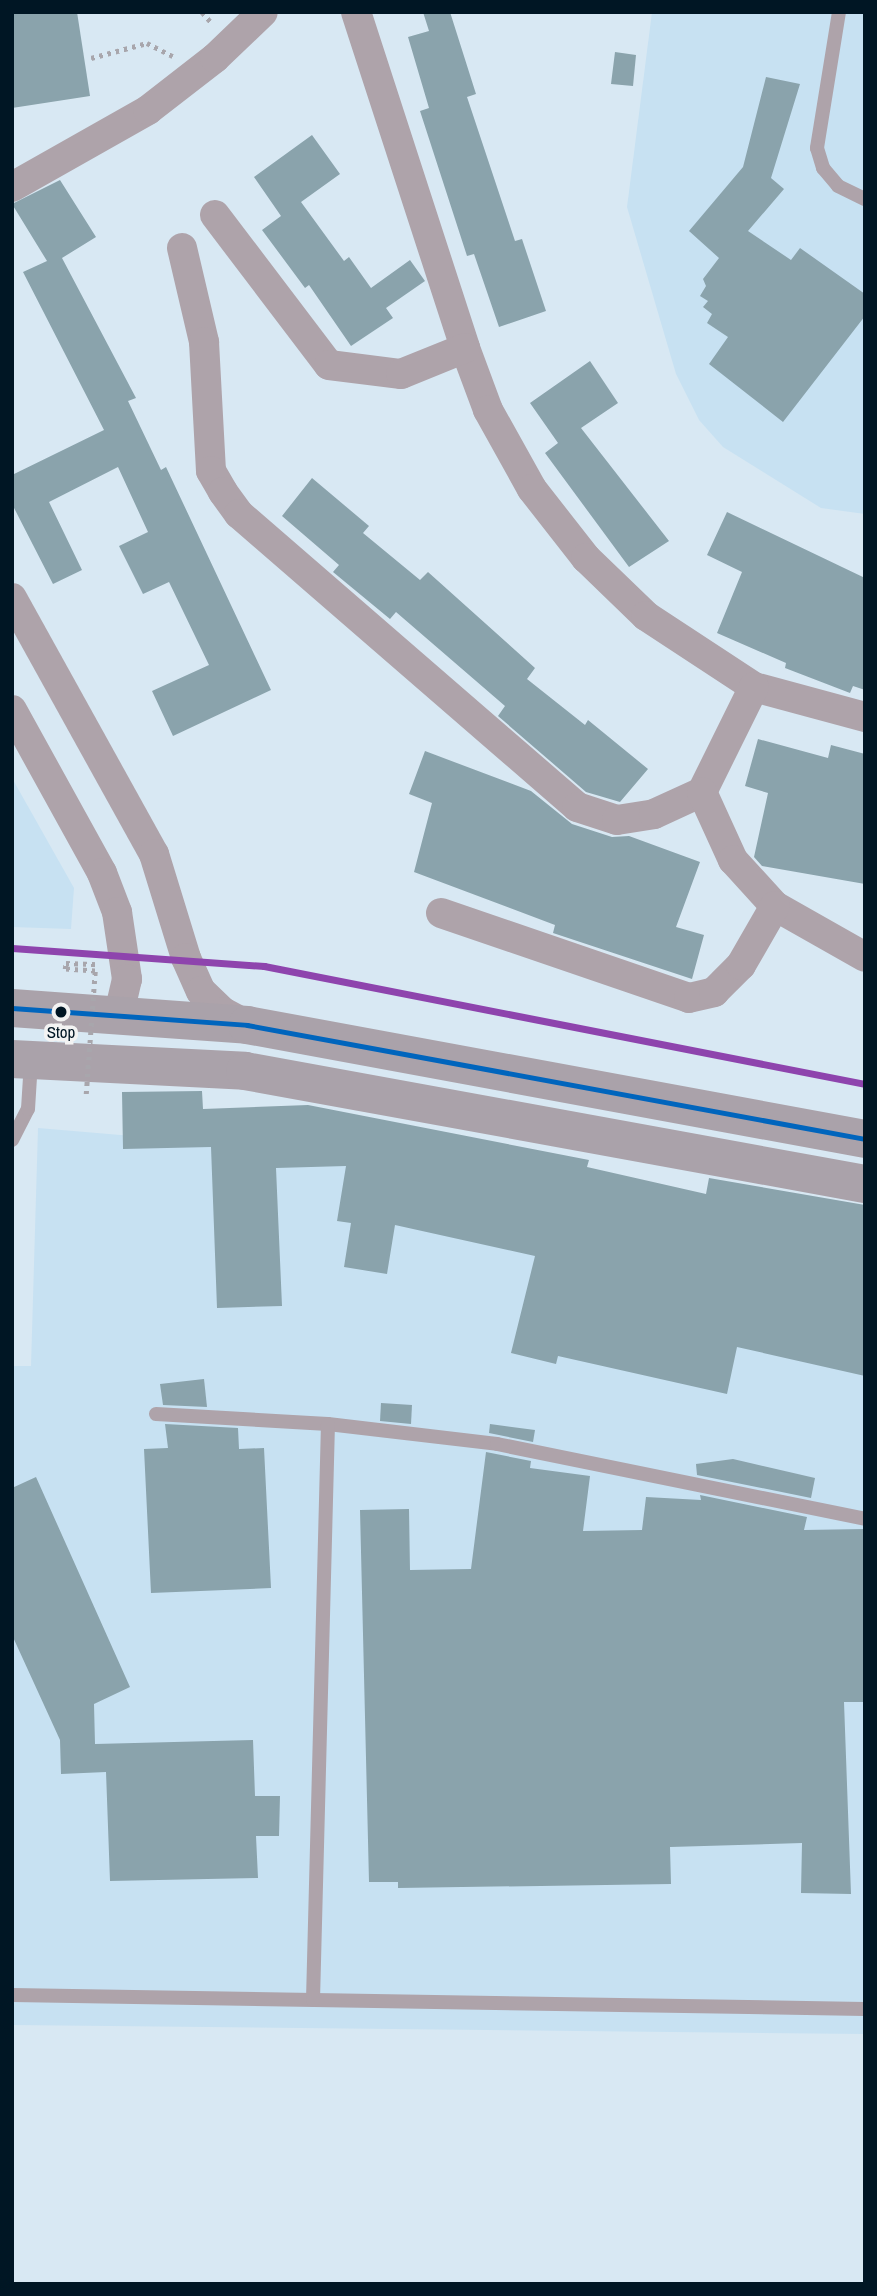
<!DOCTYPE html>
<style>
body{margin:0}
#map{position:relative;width:877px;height:2296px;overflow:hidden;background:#d8e8f3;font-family:"Archivo Narrow",sans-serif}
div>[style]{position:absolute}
.built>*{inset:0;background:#c7e1f2}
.building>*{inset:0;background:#8aa3ac}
.path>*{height:4.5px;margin-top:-2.25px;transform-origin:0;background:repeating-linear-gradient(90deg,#a8a6ac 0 3.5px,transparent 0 8.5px)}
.service>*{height:14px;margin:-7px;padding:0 7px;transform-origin:7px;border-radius:7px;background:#aea3aa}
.minor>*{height:30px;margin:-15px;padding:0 15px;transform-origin:15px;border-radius:15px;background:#aea3aa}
.secondary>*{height:38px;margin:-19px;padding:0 19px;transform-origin:19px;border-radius:19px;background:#aaa2aa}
.path-bridge>*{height:4.5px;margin-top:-2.25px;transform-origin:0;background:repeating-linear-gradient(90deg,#a8a6ac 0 3.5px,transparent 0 8.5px)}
.bus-1>*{height:5px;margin:-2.5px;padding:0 2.5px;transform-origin:2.5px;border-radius:2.5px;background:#0065bd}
.rail-1>*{height:7px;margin:-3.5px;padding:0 3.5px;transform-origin:3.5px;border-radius:3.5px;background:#8e44ad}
.dots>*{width:19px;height:19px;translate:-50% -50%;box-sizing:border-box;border:4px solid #f3f3f3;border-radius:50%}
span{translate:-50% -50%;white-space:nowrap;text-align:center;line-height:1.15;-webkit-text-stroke:7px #f3f3f3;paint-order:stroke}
.bus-label{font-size:17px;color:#001624}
.frame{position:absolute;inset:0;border:14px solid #001624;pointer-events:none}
</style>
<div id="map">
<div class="built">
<div style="clip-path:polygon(652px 12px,865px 12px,865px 514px,821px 508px,723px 447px,699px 420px,676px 374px,627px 207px)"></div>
<div style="clip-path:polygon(12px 778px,74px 888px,71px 929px,12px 927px)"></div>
<div style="clip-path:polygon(38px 1128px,367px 1156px,865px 1265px,865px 2034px,12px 2025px,12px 1366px,31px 1366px)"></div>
</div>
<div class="building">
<div style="clip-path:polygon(12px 12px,77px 12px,90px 96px,12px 108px)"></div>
<div style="clip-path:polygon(423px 12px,450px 12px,476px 94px,467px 97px,515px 241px,522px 239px,546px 311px,499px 327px,474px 254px,467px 256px,420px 111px,429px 108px,408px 37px,429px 31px)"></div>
<div style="clip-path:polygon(615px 52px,636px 55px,633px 86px,611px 84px)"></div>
<div style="clip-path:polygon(766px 77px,800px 84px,771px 178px,784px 189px,748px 231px,791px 260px,800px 248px,865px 294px,865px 316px,783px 422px,709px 364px,728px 337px,707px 323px,712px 314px,703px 307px,708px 301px,700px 296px,706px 286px,703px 279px,719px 258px,689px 231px,743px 167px)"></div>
<div style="clip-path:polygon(312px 135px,340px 174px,301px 202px,344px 261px,349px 257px,371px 288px,410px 260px,425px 281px,386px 308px,393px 318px,351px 346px,309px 285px,305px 288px,262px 230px,281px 216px,254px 177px)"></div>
<div style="clip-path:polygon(60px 180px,96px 237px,62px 258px,136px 398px,128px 401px,161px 470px,166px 467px,271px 690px,173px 736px,152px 691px,209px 665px,169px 582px,143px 594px,119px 546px,148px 532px,118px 467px,49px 502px,82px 570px,53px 584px,12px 504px,12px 475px,104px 430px,23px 272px,47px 261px,12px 204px)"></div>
<div style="clip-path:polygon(590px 361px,618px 403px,581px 428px,669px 541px,629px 567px,545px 453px,558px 443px,530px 403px)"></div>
<div style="clip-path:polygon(312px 478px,369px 526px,363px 533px,420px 580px,428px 572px,535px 668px,527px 679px,585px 725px,588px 720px,648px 769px,620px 802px,586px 792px,498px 716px,505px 706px,396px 612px,390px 619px,333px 572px,339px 565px,282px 516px)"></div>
<div style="clip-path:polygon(727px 512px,865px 578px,865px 690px,853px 686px,850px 693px,785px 668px,786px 663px,717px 633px,742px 572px,707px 555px)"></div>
<div style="clip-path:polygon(758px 739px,828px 758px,831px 745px,865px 754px,865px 884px,762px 866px,754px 857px,768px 793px,745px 786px)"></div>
<div style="clip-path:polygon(425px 751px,531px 791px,572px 824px,612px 837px,629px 836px,700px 862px,676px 927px,704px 935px,692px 979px,553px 933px,555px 925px,414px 872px,432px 803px,409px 794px)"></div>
<div style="clip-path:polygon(202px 1091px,203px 1109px,308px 1105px,589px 1160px,587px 1167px,706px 1194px,709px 1178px,865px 1205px,865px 1376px,737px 1347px,727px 1394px,558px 1356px,556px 1364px,511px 1353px,535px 1256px,395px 1225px,387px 1274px,344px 1267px,351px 1223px,337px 1221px,346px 1166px,276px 1168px,282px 1306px,217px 1308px,211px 1147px,123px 1149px,122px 1092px)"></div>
<div style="clip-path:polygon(204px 1379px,207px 1407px,163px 1405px,160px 1384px)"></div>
<div style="clip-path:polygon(381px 1403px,412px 1405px,411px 1424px,380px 1421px)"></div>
<div style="clip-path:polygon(165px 1424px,238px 1428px,239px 1449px,264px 1448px,271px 1588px,151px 1593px,144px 1449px,168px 1448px)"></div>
<div style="clip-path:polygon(490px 1424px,535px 1430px,533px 1442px,489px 1433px)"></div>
<div style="clip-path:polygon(486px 1452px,531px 1461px,530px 1468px,590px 1476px,583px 1531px,642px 1530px,646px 1497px,701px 1500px,700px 1495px,807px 1517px,804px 1530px,865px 1529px,865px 1702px,844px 1702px,851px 1894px,801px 1893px,802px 1843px,670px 1847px,671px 1884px,398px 1888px,398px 1882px,369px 1882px,360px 1510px,409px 1509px,410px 1570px,471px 1569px)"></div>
<div style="clip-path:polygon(733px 1459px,815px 1478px,811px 1498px,697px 1475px,696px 1464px)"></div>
<div style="clip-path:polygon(36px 1477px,130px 1687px,94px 1704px,95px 1744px,253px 1740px,255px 1796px,280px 1796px,279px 1836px,256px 1836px,258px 1878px,110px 1881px,106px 1772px,61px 1774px,60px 1740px,12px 1635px,12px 1488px)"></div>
</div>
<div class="path">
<div style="left:202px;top:12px;width:13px;rotate:48deg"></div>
<div style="left:91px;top:58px;width:58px;rotate:-15deg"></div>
<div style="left:147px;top:43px;width:29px;rotate:27deg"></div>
<div style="left:95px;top:971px;width:30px;rotate:-176deg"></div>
<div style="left:65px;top:969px;width:6px;rotate:-81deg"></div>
<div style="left:66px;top:963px;width:33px;rotate:2deg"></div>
</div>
<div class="service">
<div style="left:839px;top:12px;width:138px;rotate:99.2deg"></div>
<div style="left:817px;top:148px;width:21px;rotate:73deg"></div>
<div style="left:823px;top:168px;width:23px;rotate:50deg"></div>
<div style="left:838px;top:186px;width:30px;rotate:26deg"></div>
<div style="left:12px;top:1140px;width:35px;rotate:-63deg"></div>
<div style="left:28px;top:1109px;width:48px;rotate:-86.4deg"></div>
<div style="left:156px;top:1414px;width:172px;rotate:3.3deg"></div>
<div style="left:328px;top:1424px;width:170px;rotate:6.7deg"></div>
<div style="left:497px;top:1444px;width:376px;rotate:11.5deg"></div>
<div style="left:12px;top:1995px;width:853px;rotate:0.94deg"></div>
<div style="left:313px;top:2000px;width:576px;rotate:-88.51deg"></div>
</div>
<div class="minor">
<div style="left:356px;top:12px;width:353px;rotate:72deg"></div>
<div style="left:465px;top:348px;width:66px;rotate:69.6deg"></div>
<div style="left:488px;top:410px;width:90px;rotate:60.9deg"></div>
<div style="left:532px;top:489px;width:88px;rotate:52deg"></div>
<div style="left:586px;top:558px;width:83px;rotate:44deg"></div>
<div style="left:646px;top:616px;width:129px;rotate:33.3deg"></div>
<div style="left:754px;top:687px;width:115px;rotate:15.1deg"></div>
<div style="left:12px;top:187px;width:156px;rotate:-29.5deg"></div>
<div style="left:148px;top:110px;width:85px;rotate:-37.8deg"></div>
<div style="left:215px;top:58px;width:66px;rotate:-43.8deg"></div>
<div style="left:215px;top:215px;width:188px;rotate:52.8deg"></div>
<div style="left:329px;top:365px;width:73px;rotate:7.1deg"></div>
<div style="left:401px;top:374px;width:69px;rotate:-22.1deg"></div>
<div style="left:182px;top:248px;width:97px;rotate:76.8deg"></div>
<div style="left:204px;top:342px;width:129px;rotate:86.9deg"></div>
<div style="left:211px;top:471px;width:24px;rotate:60deg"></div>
<div style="left:223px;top:492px;width:27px;rotate:54deg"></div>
<div style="left:239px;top:514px;width:447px;rotate:40.9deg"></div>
<div style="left:577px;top:807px;width:42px;rotate:18deg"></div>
<div style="left:617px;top:820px;width:37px;rotate:-9deg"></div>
<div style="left:654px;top:814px;width:53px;rotate:-24.6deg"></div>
<div style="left:702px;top:792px;width:117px;rotate:-63.7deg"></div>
<div style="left:12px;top:598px;width:293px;rotate:61deg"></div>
<div style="left:154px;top:854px;width:109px;rotate:72.9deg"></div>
<div style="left:186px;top:958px;width:36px;rotate:66deg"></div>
<div style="left:201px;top:991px;width:30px;rotate:44deg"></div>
<div style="left:223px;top:1012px;width:27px;rotate:28deg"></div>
<div style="left:12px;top:710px;width:186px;rotate:61.1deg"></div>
<div style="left:102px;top:873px;width:42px;rotate:69deg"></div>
<div style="left:117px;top:912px;width:68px;rotate:81.5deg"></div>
<div style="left:127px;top:979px;width:37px;rotate:103deg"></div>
<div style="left:702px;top:792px;width:75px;rotate:65.5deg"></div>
<div style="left:733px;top:860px;width:62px;rotate:47.6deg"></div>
<div style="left:775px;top:906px;width:103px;rotate:29.5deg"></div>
<div style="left:441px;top:913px;width:262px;rotate:18.9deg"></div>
<div style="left:689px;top:998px;width:26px;rotate:-13deg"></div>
<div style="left:714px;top:992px;width:38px;rotate:-45deg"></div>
<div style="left:741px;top:965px;width:68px;rotate:-60deg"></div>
</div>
<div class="secondary">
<div style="left:12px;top:1008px;width:236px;rotate:4.1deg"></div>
<div style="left:247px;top:1025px;width:628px;rotate:10.45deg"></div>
<div style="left:12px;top:1059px;width:233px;rotate:2.9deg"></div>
<div style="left:245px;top:1071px;width:630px;rotate:10.33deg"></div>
</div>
<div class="path-bridge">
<div style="left:86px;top:1094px;width:123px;rotate:-85.8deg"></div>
</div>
<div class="bus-1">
<div style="left:12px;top:1008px;width:236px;rotate:4.1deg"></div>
<div style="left:247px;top:1025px;width:628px;rotate:10.45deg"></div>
</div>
<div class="rail-1">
<div style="left:12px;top:948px;width:253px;rotate:4.1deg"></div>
<div style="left:264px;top:966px;width:612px;rotate:11.11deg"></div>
</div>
<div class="dots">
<div style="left:61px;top:1012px;background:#001624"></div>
</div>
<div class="bus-label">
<span style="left:61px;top:1032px">Stop</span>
</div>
<div class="frame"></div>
</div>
